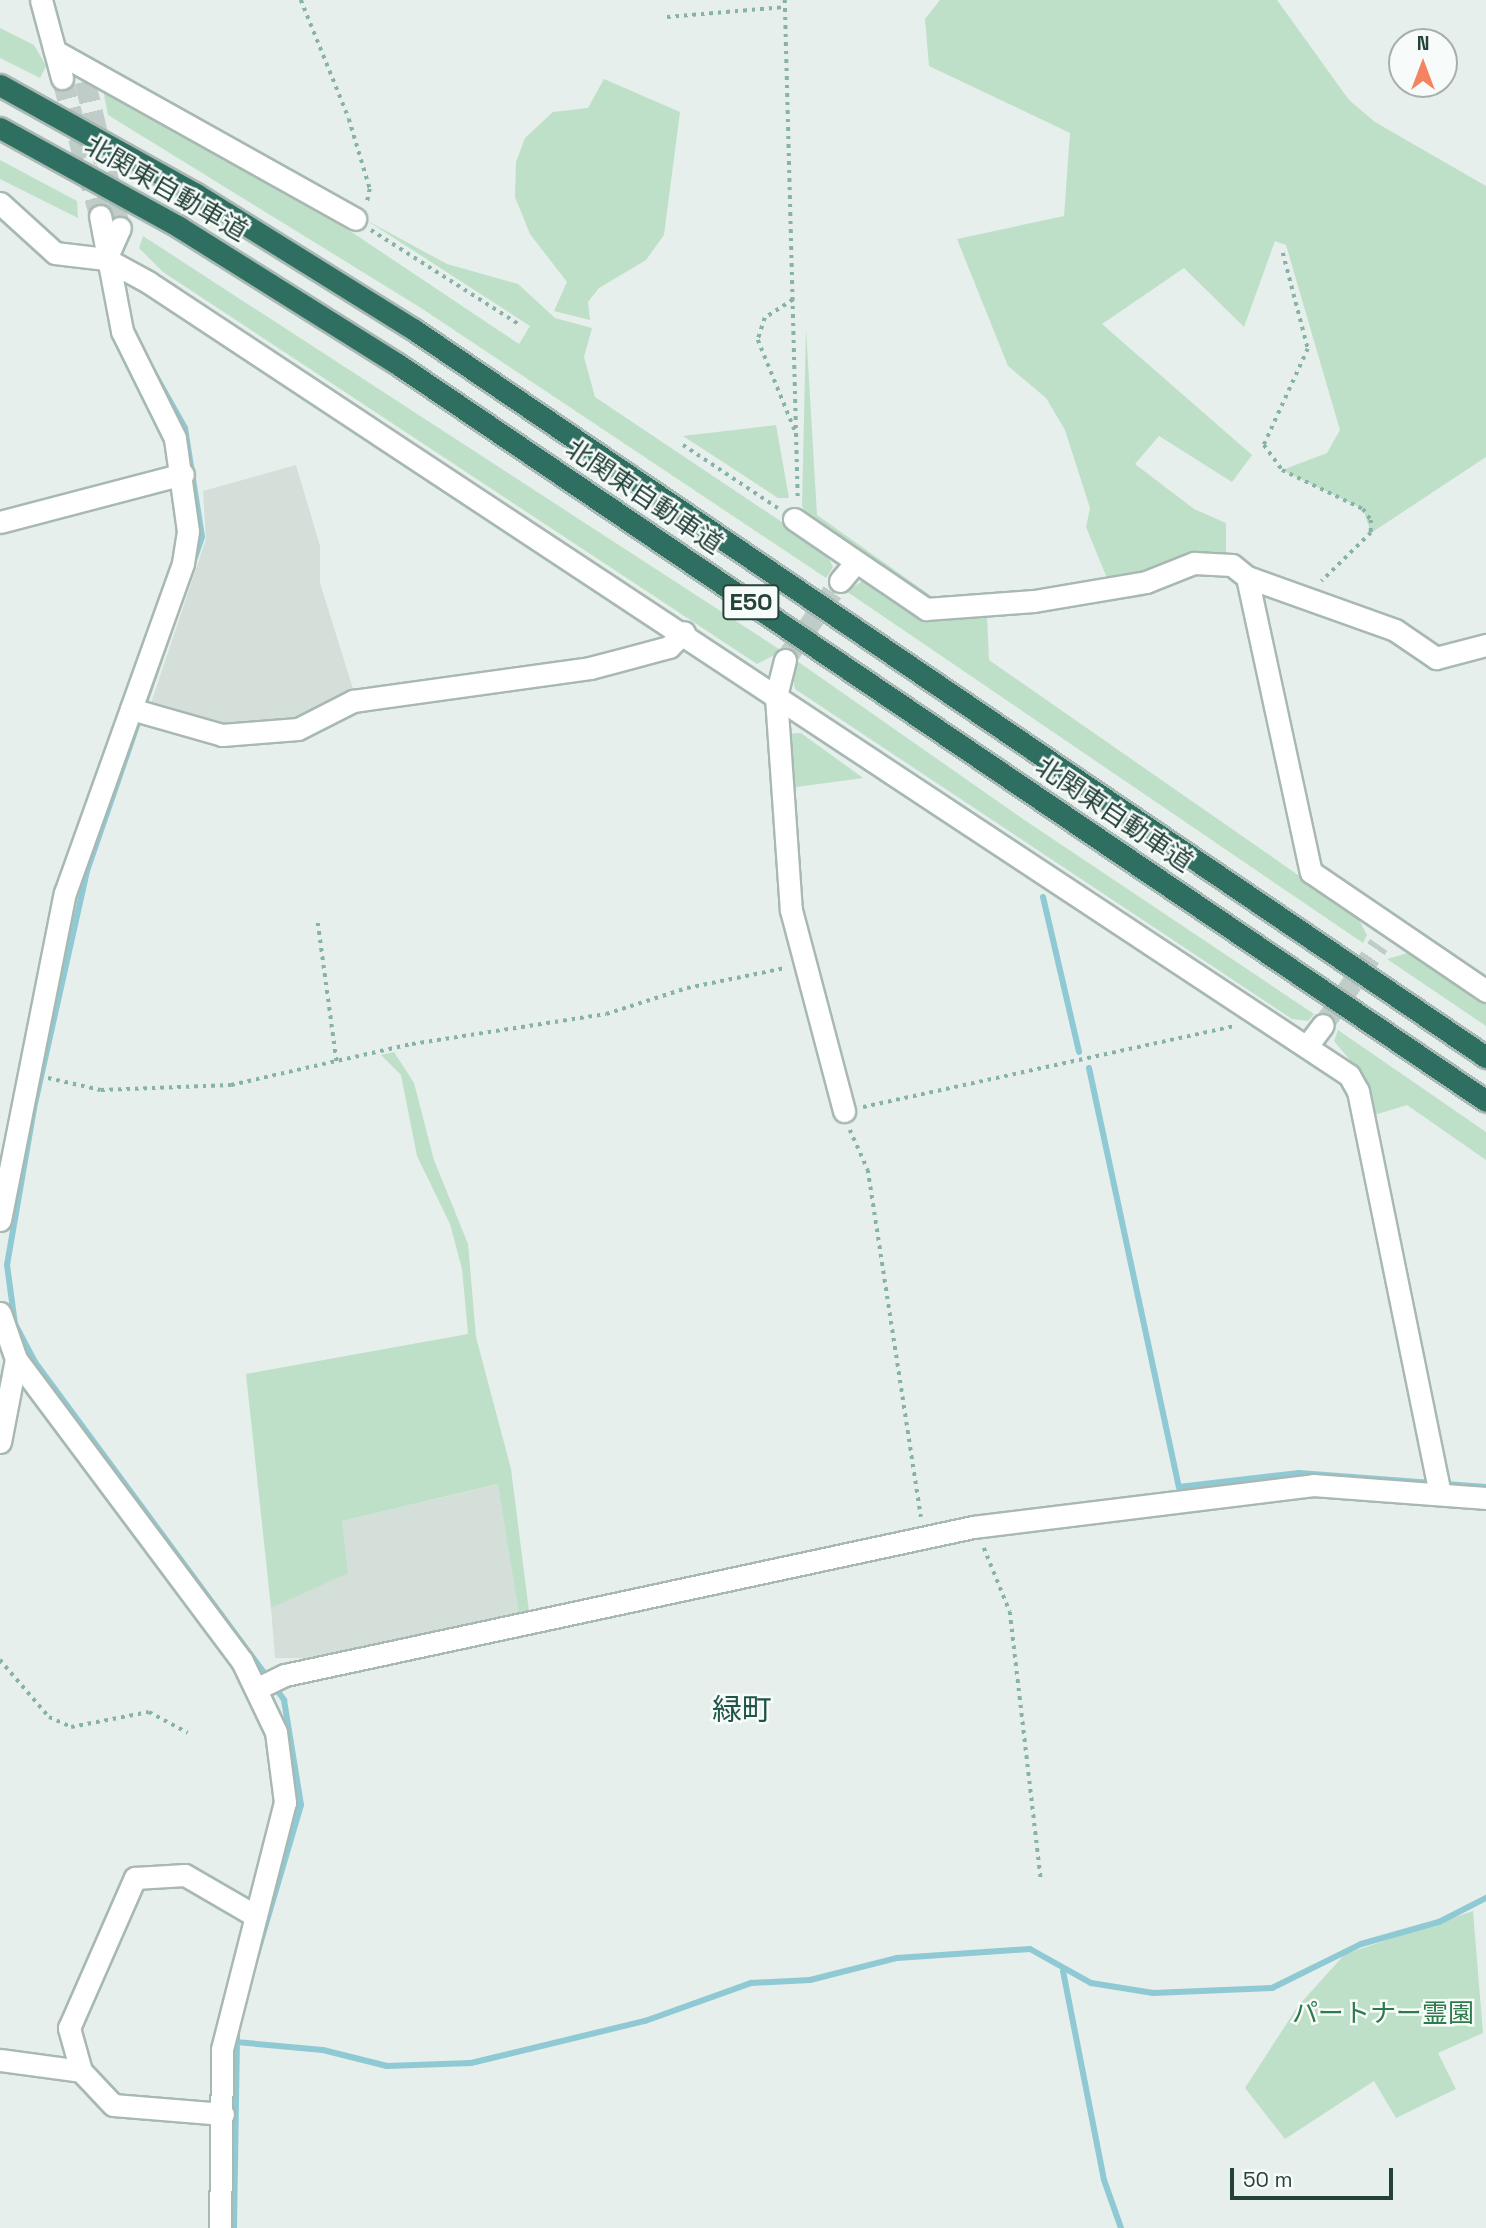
<!DOCTYPE html>
<meta charset="utf-8">
<style>
body{margin:0}
#map{position:relative;width:1486px;height:2228px;overflow:hidden;background:#e6efeb;font-family:"Space Grotesk","Noto Sans JP",sans-serif}
div>[style]{position:absolute}
.built>*{inset:0;background:#d4dfda}
.green>*{inset:0;background:#bfe0c8}
.stream>*{height:6px;margin:-3px;padding:0 3px;transform-origin:3px;border-radius:3px;background:#8ec9d4}
.minor-tunnel>*{height:21px;margin-top:-10.5px;transform-origin:0;background:repeating-linear-gradient(90deg,#bfccc8 0 21px,transparent 0 31px)}
.path>*{height:3.5px;margin-top:-1.75px;transform-origin:0;background:repeating-linear-gradient(90deg,#86b3a5 0 3.5px,transparent 0 8.5px)}
.roads{filter:drop-shadow(2px 0 #a8b8b2) drop-shadow(-2px 0 #a8b8b2) drop-shadow(0 2px #a8b8b2) drop-shadow(0 -2px #a8b8b2)}
.minor>*{height:21px;margin:-10.5px;padding:0 10.5px;transform-origin:10.5px;border-radius:10.5px;background:#fff}
.highway>*{height:21px;margin:-10.5px;padding:0 10.5px;transform-origin:10.5px;border-radius:10.5px;background:#2f6f62}
span{translate:-50% -50%;white-space:nowrap;text-align:center;line-height:1.15;-webkit-text-stroke:5px #f7fbf9;paint-order:stroke}
.shield-label span{padding:2px 5px;background:#f7fbf9;border:2px solid;border-radius:5px;-webkit-text-stroke-width:0}
.shield-label{font-size:24px;color:#24423a;font-weight:700}
.street-label{font-size:26px;color:#24423a}
.park-label{font-size:26px;color:#2d7a4b}
.quarter-label{font-size:30px;color:#1f5548}
.north{position:absolute;left:1388px;top:28px;width:70px;height:70px;box-sizing:border-box;background:#f7fbf9;border:2px solid #a3b1ad;border-radius:50%;rotate:0deg;font-size:19px;font-weight:700;line-height:28px;text-align:center;color:#24423a}
.north::after{content:'';display:block;margin:auto;width:24px;height:32px;background:#f4845f;clip-path:polygon(50% 0,100% 100%,50% 72%,0 100%)}
.scale{position:absolute;left:1230px;top:2168px;width:163px;height:32px;box-sizing:border-box;border:4px solid #24423a;border-top:0;padding-left:9px;font-size:21px;line-height:24px;white-space:nowrap;color:#24423a;-webkit-text-stroke:5px #f7fbf9;paint-order:stroke}
</style>
<div id="map">
<div class="built">
<div style="clip-path:polygon(296px 465px,320px 546px,320px 583px,354px 692px,310px 718px,226px 730px,149px 709px,206px 539px,203px 491px)"></div>
<div style="clip-path:polygon(499px 1484px,520px 1620px,318px 1658px,275px 1658px,271px 1608px,297px 1594px,342px 1521px)"></div>
</div>
<div class="green">
<div style="clip-path:polygon(940px 0,1277px 0,1349px 100px,1375px 122px,1486px 186px,1486px 457px,1371px 533px,1363px 509px,1282px 470px,1327px 453px,1340px 430px,1286px 245px,1275px 241px,1244px 327px,1184px 268px,1102px 324px,1252px 455px,1232px 482px,1159px 436px,1135px 464px,1194px 509px,1226px 523px,1226px 554px,1183px 556px,1109px 583px,1086px 527px,1090px 508px,1065px 430px,1046px 398px,1008px 366px,957px 239px,1064px 216px,1070px 133px,929px 66px,925px 19px)"></div>
<div style="clip-path:polygon(0 28px,34px 45px,46px 66px,40px 78px,0 58px)"></div>
<div style="clip-path:polygon(604px 79px,680px 112px,664px 235px,646px 260px,599px 288px,588px 302px,590px 320px,554px 311px,567px 282px,530px 234px,515px 197px,516px 162px,525px 138px,553px 112px,588px 108px)"></div>
<div style="clip-path:polygon(102px 84px,353px 233px,519px 344px,530px 326px,366px 220px,447px 264px,518px 284px,555px 318px,592px 328px,584px 357px,595px 397px,825px 551px,833px 567px,826px 578px,421px 308px,108px 115px)"></div>
<div style="clip-path:polygon(0 160px,77px 201px,78px 218px,0 179px)"></div>
<div style="clip-path:polygon(143px 236px,782px 651px,757px 664px,163px 272px,139px 248px)"></div>
<div style="clip-path:polygon(806px 329px,817px 515px,934px 598px,926px 600px,810px 520px,802px 506px)"></div>
<div style="clip-path:polygon(776px 425px,789px 498px,778px 498px,683px 436px)"></div>
<div style="clip-path:polygon(1201px 572px,1142px 597px,987px 617px,989px 660px,1357px 916px,1367px 935px,1363px 943px,846px 591px,866px 579px,925px 618px)"></div>
<div style="clip-path:polygon(797px 661px,1023px 819px,1314px 1014px,1308px 1021px,1292px 1019px,795px 689px,791px 669px)"></div>
<div style="clip-path:polygon(801px 733px,863px 778px,789px 788px,786px 734px)"></div>
<div style="clip-path:polygon(1411px 952px,1486px 1002px,1486px 1026px,1387px 959px)"></div>
<div style="clip-path:polygon(1338px 1030px,1486px 1132px,1486px 1160px,1407px 1105px,1371px 1116px,1360px 1072px,1334px 1041px)"></div>
<div style="clip-path:polygon(394px 1052px,414px 1083px,434px 1160px,468px 1244px,476px 1337px,511px 1469px,530px 1619px,520px 1620px,498px 1484px,342px 1521px,348px 1573px,271px 1608px,246px 1374px,468px 1334px,462px 1269px,450px 1224px,417px 1156px,401px 1075px,381px 1055px)"></div>
<div style="clip-path:polygon(1473px 1911px,1483px 2033px,1438px 2053px,1456px 2089px,1396px 2118px,1374px 2081px,1285px 2139px,1245px 2088px,1298px 2006px,1345px 1954px)"></div>
</div>
<div class="stream">
<div style="left:148px;top:362px;width:76px;rotate:60.7deg"></div>
<div style="left:185px;top:428px;width:110px;rotate:81.1deg"></div>
<div style="left:202px;top:537px;width:353px;rotate:109deg"></div>
<div style="left:87px;top:871px;width:238px;rotate:102.6deg"></div>
<div style="left:35px;top:1103px;width:164px;rotate:99.8deg"></div>
<div style="left:7px;top:1265px;width:60px;rotate:82.3deg"></div>
<div style="left:15px;top:1324px;width:43px;rotate:62.2deg"></div>
<div style="left:35px;top:1362px;width:420px;rotate:53.6deg"></div>
<div style="left:284px;top:1700px;width:106px;rotate:80.8deg"></div>
<div style="left:301px;top:1805px;width:174px;rotate:106.4deg"></div>
<div style="left:1043px;top:897px;width:159px;rotate:76.9deg"></div>
<div style="left:1089px;top:1068px;width:429px;rotate:77.9deg"></div>
<div style="left:1179px;top:1487px;width:121px;rotate:-6.7deg"></div>
<div style="left:1299px;top:1473px;width:188px;rotate:4.3deg"></div>
<div style="left:1063px;top:1971px;width:213px;rotate:78.9deg"></div>
<div style="left:1104px;top:2180px;width:51px;rotate:70.5deg"></div>
<div style="left:236px;top:2042px;width:87px;rotate:5.3deg"></div>
<div style="left:323px;top:2050px;width:66px;rotate:14deg"></div>
<div style="left:387px;top:2066px;width:84px;rotate:-2deg"></div>
<div style="left:471px;top:2063px;width:179px;rotate:-13.6deg"></div>
<div style="left:645px;top:2021px;width:113px;rotate:-19.7deg"></div>
<div style="left:751px;top:1983px;width:59px;rotate:-2.9deg"></div>
<div style="left:810px;top:1980px;width:90px;rotate:-14.2deg"></div>
<div style="left:897px;top:1958px;width:133px;rotate:-3.9deg"></div>
<div style="left:1030px;top:1949px;width:70px;rotate:29.1deg"></div>
<div style="left:1091px;top:1983px;width:63px;rotate:9.2deg"></div>
<div style="left:1153px;top:1993px;width:119px;rotate:-2.4deg"></div>
<div style="left:1272px;top:1988px;width:99px;rotate:-26.3deg"></div>
<div style="left:1361px;top:1944px;width:81px;rotate:-15.8deg"></div>
<div style="left:1439px;top:1922px;width:53px;rotate:-27.1deg"></div>
<div style="left:234px;top:2228px;width:198px;rotate:-89.1deg"></div>
</div>
<div class="minor-tunnel">
<div style="left:62px;top:78px;width:143px;rotate:74.6deg"></div>
<div style="left:85px;top:81px;width:151px;rotate:76.6deg"></div>
<div style="left:785px;top:660px;width:96px;rotate:-55.2deg"></div>
<div style="left:1323px;top:1025px;width:98px;rotate:-55.3deg"></div>
</div>
<div class="path">
<div style="left:301px;top:0;width:128px;rotate:68deg"></div>
<div style="left:349px;top:119px;width:73px;rotate:73.3deg"></div>
<div style="left:370px;top:189px;width:14px;rotate:102deg"></div>
<div style="left:785px;top:0;width:500px;rotate:88.51deg"></div>
<div style="left:667px;top:17px;width:118px;rotate:-4.8deg"></div>
<div style="left:371px;top:230px;width:177px;rotate:32.5deg"></div>
<div style="left:1283px;top:253px;width:99px;rotate:75.4deg"></div>
<div style="left:1308px;top:349px;width:106px;rotate:114.6deg"></div>
<div style="left:1264px;top:445px;width:31px;rotate:54deg"></div>
<div style="left:1282px;top:470px;width:90px;rotate:25.7deg"></div>
<div style="left:1363px;top:509px;width:14px;rotate:54deg"></div>
<div style="left:1371px;top:520px;width:13px;rotate:90deg"></div>
<div style="left:1371px;top:533px;width:69px;rotate:135.6deg"></div>
<div style="left:793px;top:300px;width:33px;rotate:147deg"></div>
<div style="left:765px;top:318px;width:23px;rotate:108deg"></div>
<div style="left:758px;top:340px;width:100px;rotate:67.8deg"></div>
<div style="left:683px;top:445px;width:114px;rotate:33.6deg"></div>
<div style="left:318px;top:923px;width:142px;rotate:82.3deg"></div>
<div style="left:48px;top:1078px;width:54px;rotate:12.8deg"></div>
<div style="left:101px;top:1090px;width:130px;rotate:-2.2deg"></div>
<div style="left:231px;top:1085px;width:186px;rotate:-12.8deg"></div>
<div style="left:412px;top:1044px;width:196px;rotate:-8.8deg"></div>
<div style="left:606px;top:1014px;width:85px;rotate:-17.8deg"></div>
<div style="left:687px;top:988px;width:100px;rotate:-11.5deg"></div>
<div style="left:863px;top:1107px;width:381px;rotate:-12.3deg"></div>
<div style="left:850px;top:1130px;width:44px;rotate:65.8deg"></div>
<div style="left:868px;top:1170px;width:351px;rotate:81.3deg"></div>
<div style="left:984px;top:1548px;width:69px;rotate:67.9deg"></div>
<div style="left:1010px;top:1612px;width:269px;rotate:83.4deg"></div>
<div style="left:0;top:1660px;width:75px;rotate:49.3deg"></div>
<div style="left:49px;top:1717px;width:24px;rotate:24deg"></div>
<div style="left:71px;top:1727px;width:79px;rotate:-10.9deg"></div>
<div style="left:149px;top:1712px;width:44px;rotate:28.3deg"></div>
</div>
<div class="roads">
<div class="minor">
<div style="left:41px;top:0;width:81px;rotate:74.9deg"></div>
<div style="left:55px;top:51px;width:344px;rotate:29.2deg"></div>
<div style="left:0;top:203px;width:74px;rotate:42.3deg"></div>
<div style="left:55px;top:253px;width:51px;rotate:6.7deg"></div>
<div style="left:106px;top:259px;width:48px;rotate:28.7deg"></div>
<div style="left:148px;top:282px;width:1439px;rotate:33.44deg"></div>
<div style="left:1349px;top:1075px;width:18px;rotate:61deg"></div>
<div style="left:1358px;top:1091px;width:411px;rotate:78.5deg"></div>
<div style="left:106px;top:259px;width:34px;rotate:-66deg"></div>
<div style="left:794px;top:519px;width:160px;rotate:34.3deg"></div>
<div style="left:926px;top:609px;width:108px;rotate:-4.2deg"></div>
<div style="left:1034px;top:601px;width:114px;rotate:-9.6deg"></div>
<div style="left:1146px;top:582px;width:52px;rotate:-21.6deg"></div>
<div style="left:1194px;top:563px;width:38px;rotate:3deg"></div>
<div style="left:1232px;top:565px;width:19px;rotate:39deg"></div>
<div style="left:1247px;top:577px;width:302px;rotate:77.8deg"></div>
<div style="left:1311px;top:872px;width:212px;rotate:34.2deg"></div>
<div style="left:0;top:522px;width:189px;rotate:-14.7deg"></div>
<div style="left:1247px;top:577px;width:157px;rotate:19.7deg"></div>
<div style="left:1395px;top:630px;width:50px;rotate:34.3deg"></div>
<div style="left:1436px;top:658px;width:52px;rotate:-14.6deg"></div>
<div style="left:840px;top:581px;width:23px;rotate:-50deg"></div>
<div style="left:785px;top:660px;width:38px;rotate:104deg"></div>
<div style="left:776px;top:697px;width:214px;rotate:86deg"></div>
<div style="left:791px;top:910px;width:208px;rotate:75.2deg"></div>
<div style="left:131px;top:709px;width:95px;rotate:15.9deg"></div>
<div style="left:222px;top:735px;width:76px;rotate:-4.5deg"></div>
<div style="left:298px;top:729px;width:62px;rotate:-27deg"></div>
<div style="left:353px;top:701px;width:239px;rotate:-7.9deg"></div>
<div style="left:590px;top:668px;width:82px;rotate:-14.9deg"></div>
<div style="left:669px;top:647px;width:21px;rotate:-45deg"></div>
<div style="left:1307px;top:1046px;width:26px;rotate:-53deg"></div>
<div style="left:0;top:1220px;width:333px;rotate:-78.8deg"></div>
<div style="left:65px;top:893px;width:350px;rotate:-70.3deg"></div>
<div style="left:183px;top:563px;width:32px;rotate:-81deg"></div>
<div style="left:188px;top:531px;width:94px;rotate:-98deg"></div>
<div style="left:175px;top:438px;width:119px;rotate:-116.4deg"></div>
<div style="left:122px;top:331px;width:117px;rotate:-100.8deg"></div>
<div style="left:0;top:1313px;width:49px;rotate:70.8deg"></div>
<div style="left:16px;top:1359px;width:377px;rotate:53.2deg"></div>
<div style="left:242px;top:1661px;width:79px;rotate:64.4deg"></div>
<div style="left:276px;top:1732px;width:71px;rotate:82.7deg"></div>
<div style="left:285px;top:1802px;width:255px;rotate:104.3deg"></div>
<div style="left:222px;top:2049px;width:179px;rotate:90.6deg"></div>
<div style="left:0;top:1442px;width:85px;rotate:-79.1deg"></div>
<div style="left:260px;top:1687px;width:28px;rotate:-26deg"></div>
<div style="left:285px;top:1675px;width:704px;rotate:-12.14deg"></div>
<div style="left:973px;top:1527px;width:343px;rotate:-7deg"></div>
<div style="left:1313px;top:1485px;width:173px;rotate:4.3deg"></div>
<div style="left:0;top:2060px;width:82px;rotate:7.7deg"></div>
<div style="left:223px;top:2114px;width:110px;rotate:-175.3deg"></div>
<div style="left:113px;top:2105px;width:47px;rotate:-133.3deg"></div>
<div style="left:81px;top:2071px;width:45px;rotate:-105.6deg"></div>
<div style="left:69px;top:2028px;width:164px;rotate:-66.3deg"></div>
<div style="left:135px;top:1878px;width:50px;rotate:-3.4deg"></div>
<div style="left:185px;top:1875px;width:80px;rotate:30.1deg"></div>
</div>
<div class="highway">
<div style="left:0;top:85px;width:224px;rotate:29.1deg"></div>
<div style="left:196px;top:194px;width:256px;rotate:31.9deg"></div>
<div style="left:413px;top:329px;width:1297px;rotate:34.16deg"></div>
<div style="left:0;top:128px;width:205px;rotate:28.9deg"></div>
<div style="left:179px;top:227px;width:256px;rotate:32.1deg"></div>
<div style="left:396px;top:363px;width:1316px;rotate:34.1deg"></div>
</div>
</div>
<div class="shield-label">
<span style="left:751px;top:602px">E50</span>
</div>
<div class="street-label">
<span style="left:166px;top:189px;rotate:30deg">北関東自動車道</span>
<span style="left:644px;top:497px;rotate:34deg">北関東自動車道</span>
<span style="left:1114px;top:815px;rotate:34deg">北関東自動車道</span>
</div>
<div class="park-label">
<span style="left:1383px;top:2014px">パートナー霊園</span>
</div>
<div class="quarter-label">
<span style="left:742px;top:1710px">緑町</span>
</div>
<div class="north">N</div>
<div class="scale">50 m</div>
</div>
